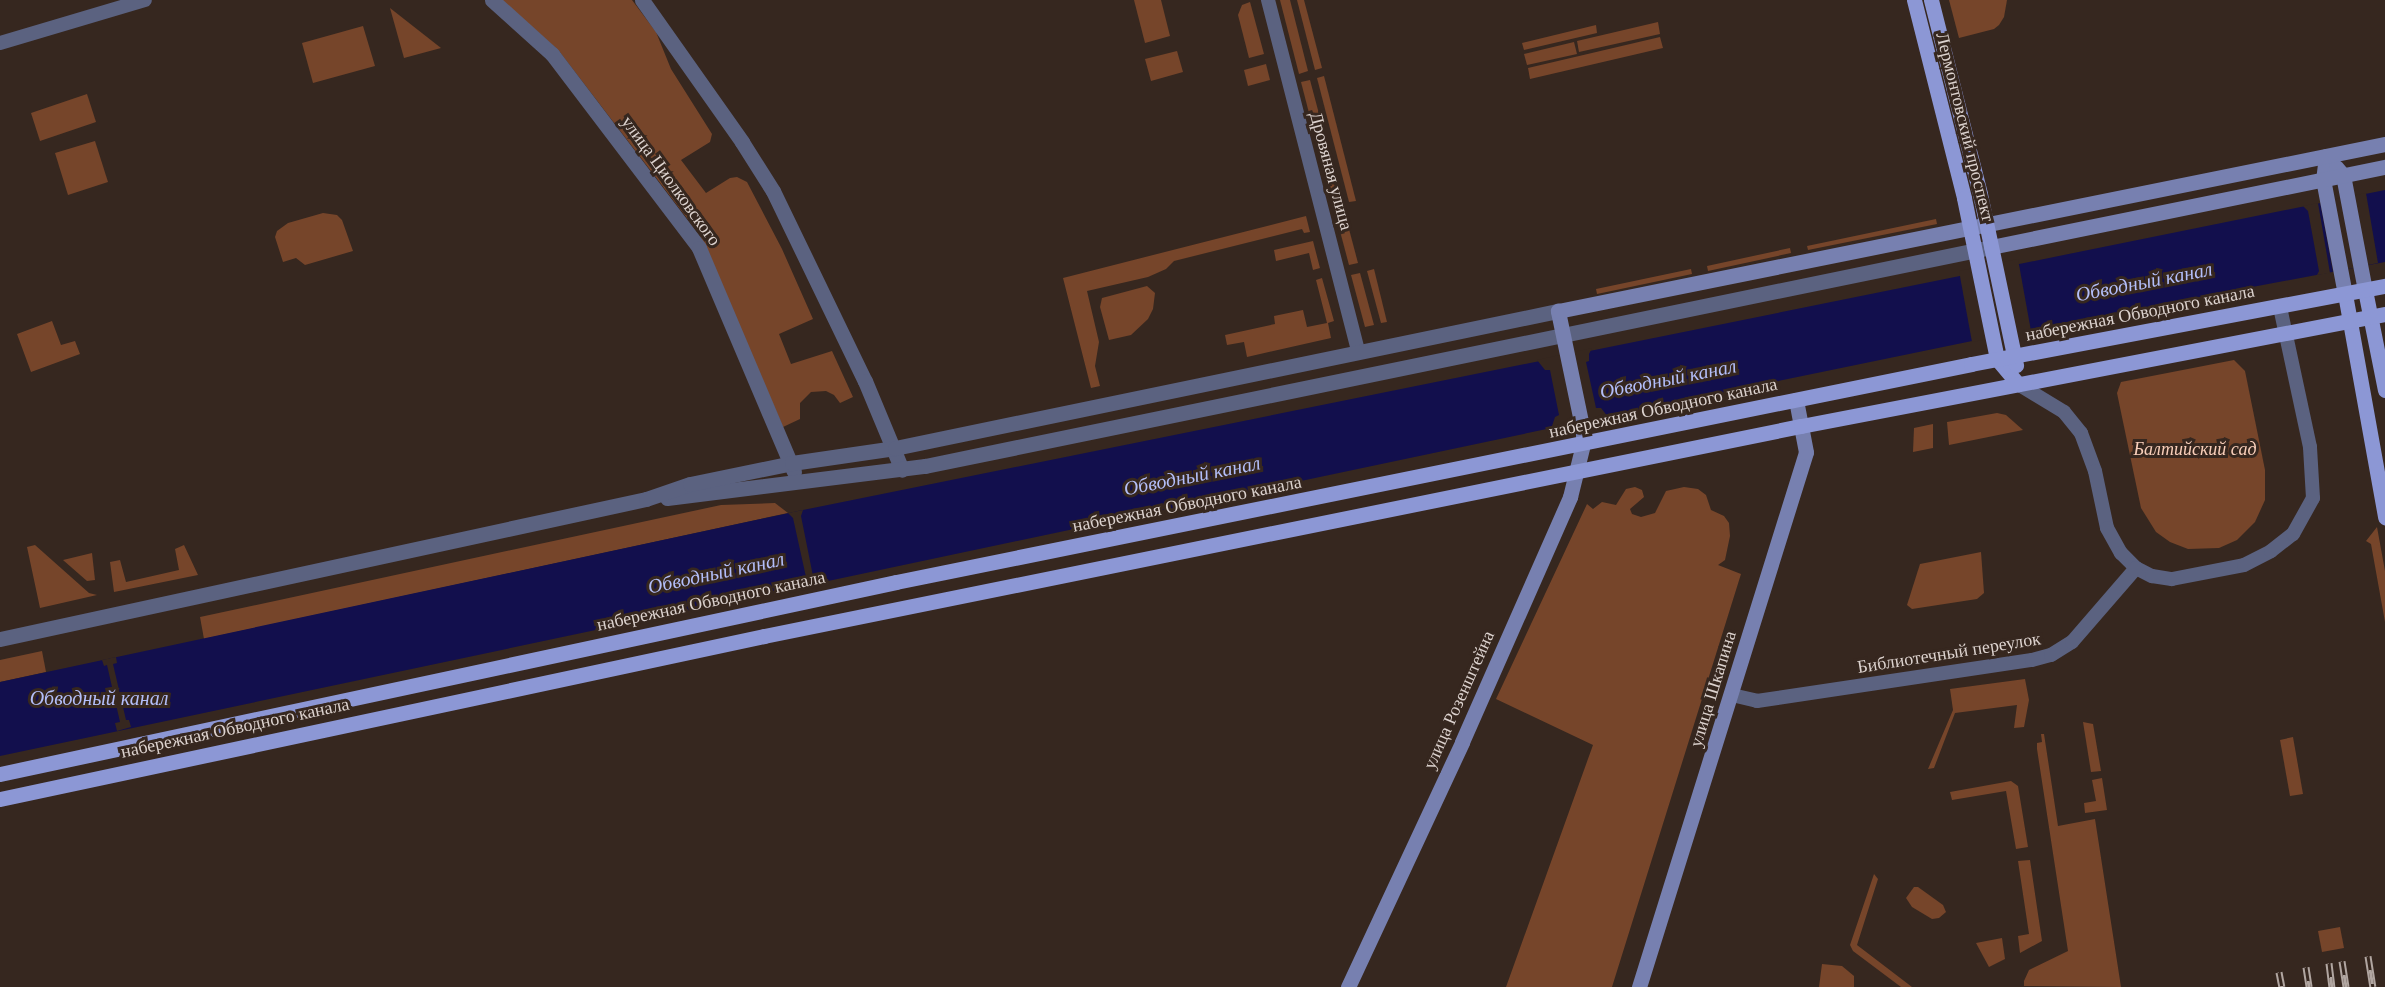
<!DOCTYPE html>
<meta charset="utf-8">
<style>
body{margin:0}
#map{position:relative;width:2385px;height:987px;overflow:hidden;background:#36271f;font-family:Georgia,serif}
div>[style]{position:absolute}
.green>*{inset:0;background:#76452a}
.water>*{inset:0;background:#120f4d}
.pier>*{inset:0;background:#36271f}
.minor>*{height:14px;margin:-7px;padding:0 7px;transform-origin:7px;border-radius:7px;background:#5b6280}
.tertiary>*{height:15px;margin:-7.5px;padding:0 7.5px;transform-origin:7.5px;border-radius:7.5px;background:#5b6280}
.secondary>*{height:15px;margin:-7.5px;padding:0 7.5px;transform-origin:7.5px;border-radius:7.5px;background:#7780b0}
.primary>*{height:15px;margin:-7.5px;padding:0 7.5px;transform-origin:7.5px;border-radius:7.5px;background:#8c97d5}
.rail>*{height:7px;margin-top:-3.5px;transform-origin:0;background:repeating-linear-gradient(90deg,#36271f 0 14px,#b1a6a1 0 28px);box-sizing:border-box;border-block:2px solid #b1a6a1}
span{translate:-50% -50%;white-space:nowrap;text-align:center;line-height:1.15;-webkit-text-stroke:6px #36271f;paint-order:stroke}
.street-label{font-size:18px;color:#dcd2ce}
.park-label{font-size:18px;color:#f9cfba;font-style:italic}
.water-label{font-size:20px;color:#b3bef9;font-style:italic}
</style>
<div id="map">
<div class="green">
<div style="clip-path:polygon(502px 0,632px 0,656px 32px,671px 69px,712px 134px,710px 142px,681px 160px,706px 193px,730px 178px,737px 177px,747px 182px,782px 249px,813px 319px,779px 334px,791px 364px,832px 351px,853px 397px,840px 403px,834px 395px,826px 391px,811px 392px,800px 403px,800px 419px,783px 427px,700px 235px,559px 51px)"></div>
<div style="clip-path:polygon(1134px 0,1161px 0,1170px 36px,1145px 43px)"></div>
<div style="clip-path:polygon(1280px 0,1290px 0,1308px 71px,1299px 74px)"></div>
<div style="clip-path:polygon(1297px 0,1304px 0,1322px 68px,1315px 70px)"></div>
<div style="clip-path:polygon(1949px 0,2007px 0,2004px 17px,1999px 25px,1994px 29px,1959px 38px)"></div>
<div style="clip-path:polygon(1250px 2px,1264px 54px,1249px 58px,1238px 15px,1242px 5px)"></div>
<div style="clip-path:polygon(390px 8px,441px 48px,404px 58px)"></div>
<div style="clip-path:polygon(1658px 22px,1660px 34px,1579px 52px,1577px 41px)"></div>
<div style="clip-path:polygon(1596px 25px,1597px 33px,1524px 50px,1522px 43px)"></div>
<div style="clip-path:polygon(363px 26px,375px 66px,313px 83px,302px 43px)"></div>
<div style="clip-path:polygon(1660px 37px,1663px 48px,1530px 79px,1528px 68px)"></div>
<div style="clip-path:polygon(1574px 42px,1577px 54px,1527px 65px,1524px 54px)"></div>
<div style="clip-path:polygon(1177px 51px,1183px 72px,1151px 81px,1145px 59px)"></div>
<div style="clip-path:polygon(1266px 64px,1270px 80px,1248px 86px,1244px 70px)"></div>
<div style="clip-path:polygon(1324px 76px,1356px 201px,1349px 202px,1317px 78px)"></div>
<div style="clip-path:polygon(1310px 80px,1343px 204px,1333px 206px,1301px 82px)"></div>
<div style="clip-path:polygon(87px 94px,96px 122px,40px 141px,31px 113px)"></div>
<div style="clip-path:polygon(95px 141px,108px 182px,68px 195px,55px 153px)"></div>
<div style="clip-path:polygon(323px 213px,337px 215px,342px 220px,353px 251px,305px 265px,296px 258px,283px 262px,275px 237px,277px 231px,288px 223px)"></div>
<div style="clip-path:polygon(1345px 214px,1358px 263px,1349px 265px,1336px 216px)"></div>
<div style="clip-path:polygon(1306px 216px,1310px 232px,1304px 233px,1302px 229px,1174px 261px,1166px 269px,1148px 277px,1087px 291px,1099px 342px,1095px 366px,1100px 386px,1091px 388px,1063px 278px)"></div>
<div style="clip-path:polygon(1936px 219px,1937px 224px,1808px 250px,1807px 246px)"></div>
<div style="clip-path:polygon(1313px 241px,1320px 268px,1313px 270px,1309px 253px,1276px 261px,1274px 250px)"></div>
<div style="clip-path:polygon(1790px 248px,1791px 253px,1708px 271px,1707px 266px)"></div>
<div style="clip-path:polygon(1374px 269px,1387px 322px,1381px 323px,1367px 271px)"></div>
<div style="clip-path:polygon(1691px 269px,1692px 274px,1597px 294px,1596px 289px)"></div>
<div style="clip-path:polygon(1360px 273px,1374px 325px,1365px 327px,1351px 275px)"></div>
<div style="clip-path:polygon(1322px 278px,1334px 321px,1328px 323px,1331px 338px,1247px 357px,1244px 342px,1227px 345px,1225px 335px,1275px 324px,1274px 316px,1303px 310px,1307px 327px,1327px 323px,1316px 280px)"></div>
<div style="clip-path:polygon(1147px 286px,1155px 293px,1153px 309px,1148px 319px,1131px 335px,1109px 340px,1100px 307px,1102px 298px)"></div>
<div style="clip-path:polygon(52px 321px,61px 345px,75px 341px,80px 354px,31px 372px,17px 334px)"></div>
<div style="clip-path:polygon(2234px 360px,2245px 371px,2265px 470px,2265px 500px,2255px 522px,2237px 540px,2219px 548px,2188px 549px,2170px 542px,2156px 532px,2141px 508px,2117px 393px,2121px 382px)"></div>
<div style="clip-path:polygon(1997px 413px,2006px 415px,2023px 430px,1949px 445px,1947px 422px)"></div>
<div style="clip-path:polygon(1933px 424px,1933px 448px,1913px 452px,1914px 428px)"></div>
<div style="clip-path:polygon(1635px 487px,1642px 490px,1644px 497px,1630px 509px,1632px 514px,1641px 517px,1655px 513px,1666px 491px,1684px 487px,1698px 489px,1706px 495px,1711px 510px,1724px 516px,1729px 523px,1730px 536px,1725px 560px,1718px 565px,1741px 574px,1612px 987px,1506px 987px,1593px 745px,1496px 699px,1587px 504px,1593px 509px,1602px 502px,1616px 505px,1626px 489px)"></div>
<div style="clip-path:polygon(775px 503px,788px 513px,204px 639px,200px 617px,721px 505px)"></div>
<div style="clip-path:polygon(2377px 527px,2385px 571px,2385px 622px,2371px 544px,2366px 541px)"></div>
<div style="clip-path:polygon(35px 545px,89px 593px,97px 595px,40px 608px,27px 547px)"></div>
<div style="clip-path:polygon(184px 545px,198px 575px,114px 592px,110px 562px,120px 560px,126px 582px,179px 570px,175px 549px)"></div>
<div style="clip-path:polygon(1981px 552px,1984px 593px,1977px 599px,1912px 609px,1907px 605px,1920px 564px)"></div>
<div style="clip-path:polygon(92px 553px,95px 580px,87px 581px,63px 560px)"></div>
<div style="clip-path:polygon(42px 651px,46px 672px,0 682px,0 660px)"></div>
<div style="clip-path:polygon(2025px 679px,2029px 700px,2024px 727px,2014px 728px,2017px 705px,1955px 713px,1934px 768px,1928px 769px,1953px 710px,1950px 689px)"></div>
<div style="clip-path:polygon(2083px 722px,2093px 724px,2101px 771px,2091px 772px)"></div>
<div style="clip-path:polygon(2041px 734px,2044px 734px,2058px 826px,2095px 819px,2121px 987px,2024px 986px,2024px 981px,2029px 970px,2068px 951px,2037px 749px,2037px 743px,2042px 742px)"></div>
<div style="clip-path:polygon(2293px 737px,2303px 794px,2290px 796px,2280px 740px)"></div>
<div style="clip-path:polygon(2102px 778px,2107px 810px,2085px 813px,2084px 803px,2096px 801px,2092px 780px)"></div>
<div style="clip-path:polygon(2011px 781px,2018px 786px,2028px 847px,2016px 849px,2006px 791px,1952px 800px,1950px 792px)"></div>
<div style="clip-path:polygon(2030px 860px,2042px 941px,2020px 953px,2018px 936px,2029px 934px,2018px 861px)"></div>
<div style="clip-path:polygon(1874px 874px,1878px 879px,1857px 945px,1912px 987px,1901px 987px,1853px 951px,1850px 945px)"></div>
<div style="clip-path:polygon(1914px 887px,1918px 887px,1943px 905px,1946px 912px,1939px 918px,1932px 919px,1912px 907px,1906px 898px)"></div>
<div style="clip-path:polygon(2340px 927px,2344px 948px,2322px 952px,2318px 931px)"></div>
<div style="clip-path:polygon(2002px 938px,2005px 959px,1989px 967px,1976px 943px)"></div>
<div style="clip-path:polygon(1822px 964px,1842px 966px,1854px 976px,1854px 987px,1819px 987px)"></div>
</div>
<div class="water">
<div style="clip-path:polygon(2385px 190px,2385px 262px,2040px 327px,1599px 418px,0 756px,0 682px,803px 510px)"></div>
</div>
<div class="pier">
<div style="clip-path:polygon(2366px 193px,2378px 263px,2333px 272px,2320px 202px)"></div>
<div style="clip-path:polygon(2318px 203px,2330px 273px,2317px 275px,2319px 271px,2308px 211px,2303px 206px)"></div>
<div style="clip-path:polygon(2018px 259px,2031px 331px,1972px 342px,1959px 271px)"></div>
<div style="clip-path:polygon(1592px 348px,1589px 354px,1589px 361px,1586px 362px,1596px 408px,1601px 408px,1608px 417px,1551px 429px,1555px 417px,1559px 415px,1550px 370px,1545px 370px,1537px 360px)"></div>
<div style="clip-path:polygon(803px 510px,801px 516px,813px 576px,820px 581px,803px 585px,806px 577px,793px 518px,788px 513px)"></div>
<div style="clip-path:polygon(116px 657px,117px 663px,113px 664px,126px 720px,129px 720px,131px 727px,117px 731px,115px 723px,120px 722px,107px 665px,104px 666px,102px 660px)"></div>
</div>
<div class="minor">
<div style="left:1268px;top:0;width:362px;rotate:75.6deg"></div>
<div style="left:0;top:43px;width:151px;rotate:-16.5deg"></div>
<div style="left:2018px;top:384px;width:54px;rotate:31.3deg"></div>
<div style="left:2064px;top:412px;width:27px;rotate:51deg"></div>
<div style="left:2081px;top:433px;width:40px;rotate:69.8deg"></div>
<div style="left:2095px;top:471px;width:58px;rotate:78.1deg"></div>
<div style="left:2107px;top:528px;width:29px;rotate:61deg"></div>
<div style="left:2121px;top:553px;width:21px;rotate:45deg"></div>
<div style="left:2136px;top:568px;width:18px;rotate:27deg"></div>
<div style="left:2152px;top:576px;width:20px;rotate:9deg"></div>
<div style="left:2172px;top:579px;width:73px;rotate:-11deg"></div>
<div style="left:2244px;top:565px;width:30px;rotate:-27deg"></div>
<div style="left:2271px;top:551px;width:28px;rotate:-38deg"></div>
<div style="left:2293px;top:534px;width:41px;rotate:-60.9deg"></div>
<div style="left:2313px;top:498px;width:51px;rotate:-93.4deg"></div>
<div style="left:2310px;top:447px;width:143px;rotate:-102.1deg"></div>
<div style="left:1732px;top:695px;width:26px;rotate:13deg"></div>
<div style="left:1757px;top:701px;width:278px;rotate:-8.5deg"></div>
<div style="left:2032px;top:660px;width:20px;rotate:-15deg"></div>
<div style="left:2051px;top:655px;width:25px;rotate:-32deg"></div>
<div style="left:2072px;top:642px;width:98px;rotate:-49.1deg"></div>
</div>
<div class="tertiary">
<div style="left:492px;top:0;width:81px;rotate:42deg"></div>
<div style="left:552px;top:54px;width:243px;rotate:52.8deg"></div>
<div style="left:699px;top:248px;width:243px;rotate:67deg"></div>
<div style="left:642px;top:0;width:174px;rotate:54.8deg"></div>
<div style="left:742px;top:142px;width:58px;rotate:57.7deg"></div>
<div style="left:773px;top:191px;width:211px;rotate:64.2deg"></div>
<div style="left:865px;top:381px;width:96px;rotate:67.4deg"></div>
<div style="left:667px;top:498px;width:260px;rotate:-7.1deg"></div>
<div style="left:925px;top:466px;width:1088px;rotate:-11.61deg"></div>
<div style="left:0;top:639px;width:661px;rotate:-12.23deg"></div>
<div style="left:646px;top:499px;width:46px;rotate:-18.8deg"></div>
<div style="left:690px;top:484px;width:104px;rotate:-11.6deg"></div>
<div style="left:792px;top:463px;width:104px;rotate:-8.3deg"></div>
<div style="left:895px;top:448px;width:677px;rotate:-11.68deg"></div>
</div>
<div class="secondary">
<div style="left:2326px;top:156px;width:23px;rotate:97deg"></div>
<div style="left:2323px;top:179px;width:117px;rotate:79.2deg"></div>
<div style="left:2336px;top:167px;width:11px;rotate:49deg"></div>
<div style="left:2343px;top:175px;width:117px;rotate:79.2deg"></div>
<div style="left:1991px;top:247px;width:402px;rotate:-11.5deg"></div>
<div style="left:1348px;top:987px;width:270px;rotate:-65deg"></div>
<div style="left:1462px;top:742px;width:268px;rotate:-66.2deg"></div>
<div style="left:1570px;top:497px;width:55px;rotate:-76.2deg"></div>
<div style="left:1583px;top:444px;width:13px;rotate:-90deg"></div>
<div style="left:1583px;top:431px;width:123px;rotate:-101.8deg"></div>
<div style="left:1558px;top:311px;width:844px;rotate:-11.42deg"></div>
<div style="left:1639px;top:987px;width:560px;rotate:-72.66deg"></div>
<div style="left:1806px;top:452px;width:53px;rotate:-100.9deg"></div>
</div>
<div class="primary">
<div style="left:1914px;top:0;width:204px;rotate:75.8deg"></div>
<div style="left:1964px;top:198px;width:164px;rotate:78.4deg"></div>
<div style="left:1997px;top:359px;width:33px;rotate:50deg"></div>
<div style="left:1931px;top:0;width:200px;rotate:75.8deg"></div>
<div style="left:1980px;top:194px;width:175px;rotate:78.1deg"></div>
<div style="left:2365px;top:290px;width:102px;rotate:78.7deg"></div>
<div style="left:2345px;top:294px;width:227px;rotate:79.8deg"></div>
<div style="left:0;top:774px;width:916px;rotate:-12.09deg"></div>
<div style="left:896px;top:582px;width:1097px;rotate:-11.46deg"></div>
<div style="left:1971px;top:364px;width:421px;rotate:-10.7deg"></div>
<div style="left:0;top:799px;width:781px;rotate:-12.04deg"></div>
<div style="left:764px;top:636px;width:1058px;rotate:-11.45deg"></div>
<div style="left:1801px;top:426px;width:595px;rotate:-10.86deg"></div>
</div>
<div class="rail">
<div style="left:2368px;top:956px;width:31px;rotate:81deg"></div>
<div style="left:2342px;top:961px;width:26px;rotate:81deg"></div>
<div style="left:2329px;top:963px;width:24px;rotate:83deg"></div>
<div style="left:2306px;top:967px;width:20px;rotate:81deg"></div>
<div style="left:2279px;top:972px;width:15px;rotate:79deg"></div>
</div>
<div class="street-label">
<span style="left:1965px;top:127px;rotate:76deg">Лермонтовский проспект</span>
<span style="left:1331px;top:171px;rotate:75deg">Дровяная улица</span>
<span style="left:671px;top:181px;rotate:54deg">улица Циолковского</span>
<span style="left:2140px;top:313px;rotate:-11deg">набережная Обводного канала</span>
<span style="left:1663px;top:408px;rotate:-12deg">набережная Обводного канала</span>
<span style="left:1187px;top:504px;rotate:-11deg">набережная Обводного канала</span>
<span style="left:711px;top:601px;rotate:-12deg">набережная Обводного канала</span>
<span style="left:1949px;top:653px;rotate:-9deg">Библиотечный переулок</span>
<span style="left:1713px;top:689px;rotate:-73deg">улица Шкапина</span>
<span style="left:1459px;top:700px;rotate:-66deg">улица Розенштейна</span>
<span style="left:235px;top:728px;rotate:-12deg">набережная Обводного канала</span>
</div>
<div class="park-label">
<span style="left:2195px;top:449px">Балтийский сад</span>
</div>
<div class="water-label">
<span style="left:2144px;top:282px;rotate:-11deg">Обводный канал</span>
<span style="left:1668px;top:379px;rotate:-11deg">Обводный канал</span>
<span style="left:1192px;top:476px;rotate:-11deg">Обводный канал</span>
<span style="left:716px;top:573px;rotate:-12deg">Обводный канал</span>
<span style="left:99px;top:698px">Обводный канал</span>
</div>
</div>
